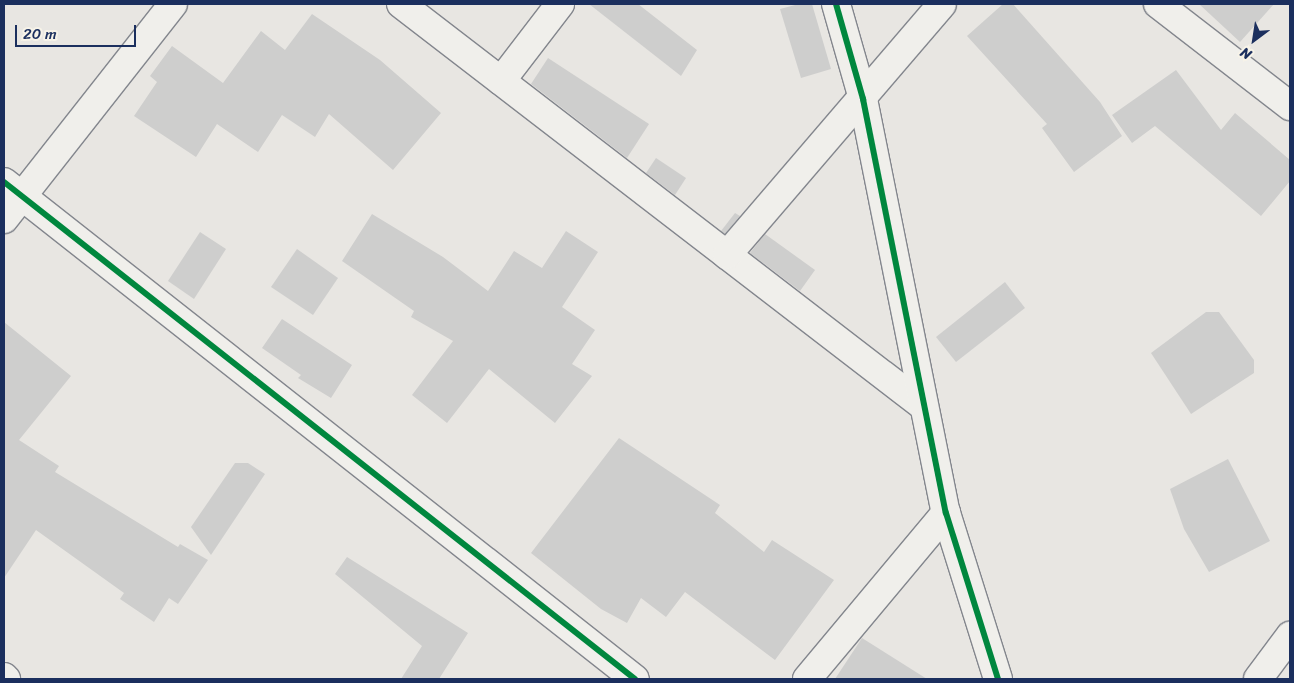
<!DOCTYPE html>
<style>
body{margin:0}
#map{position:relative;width:1294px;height:683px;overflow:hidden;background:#e8e6e2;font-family:Sriracha,sans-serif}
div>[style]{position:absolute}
.building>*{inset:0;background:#cececd}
.roads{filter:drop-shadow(1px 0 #83868d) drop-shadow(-1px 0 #83868d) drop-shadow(0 1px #83868d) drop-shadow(0 -1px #83868d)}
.minor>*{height:28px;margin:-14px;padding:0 14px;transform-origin:14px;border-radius:14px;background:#f0efeb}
.cycleway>*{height:6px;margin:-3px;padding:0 3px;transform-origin:3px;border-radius:3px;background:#00873e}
span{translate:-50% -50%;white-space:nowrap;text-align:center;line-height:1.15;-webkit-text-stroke:4.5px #f7f3e8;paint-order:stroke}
.frame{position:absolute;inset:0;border:5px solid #1b2f5e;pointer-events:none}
.north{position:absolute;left:1229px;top:15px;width:50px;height:50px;-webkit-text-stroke:4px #f7f3e8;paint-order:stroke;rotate:211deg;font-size:14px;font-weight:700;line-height:20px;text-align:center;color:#1b2f5e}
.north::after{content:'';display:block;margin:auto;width:18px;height:22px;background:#1b2f5e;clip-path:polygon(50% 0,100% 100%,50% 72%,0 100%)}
.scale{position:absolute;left:15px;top:25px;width:121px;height:22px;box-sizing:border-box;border:2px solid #1b2f5e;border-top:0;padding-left:6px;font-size:15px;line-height:18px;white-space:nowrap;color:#1b2f5e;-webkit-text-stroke:4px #f7f3e8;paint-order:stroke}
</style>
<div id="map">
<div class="building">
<div style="clip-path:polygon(589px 4px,638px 4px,697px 50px,681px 76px)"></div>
<div style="clip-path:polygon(799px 4px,812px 4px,831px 69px,801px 78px,780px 9px)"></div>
<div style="clip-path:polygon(1003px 4px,1013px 4px,1100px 102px,1122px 136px,1074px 172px,1042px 128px,1047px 124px,967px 36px)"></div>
<div style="clip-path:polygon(1199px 4px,1274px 4px,1240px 42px)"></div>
<div style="clip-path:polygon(312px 14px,380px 60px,441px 113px,393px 170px,329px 114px,315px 137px,282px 115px,258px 152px,217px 124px,196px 157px,134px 116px,157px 82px,150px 76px,172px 46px,223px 83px,261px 31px,285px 50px)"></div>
<div style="clip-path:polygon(548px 58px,649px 124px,627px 158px,531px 84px)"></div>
<div style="clip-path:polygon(1176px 70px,1221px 130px,1235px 113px,1290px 160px,1290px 181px,1261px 216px,1155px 126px,1132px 143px,1112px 115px)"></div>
<div style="clip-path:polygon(656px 158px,686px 178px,675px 195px,646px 173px)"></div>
<div style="clip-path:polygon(735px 213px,740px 216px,725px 234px,721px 231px)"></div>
<div style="clip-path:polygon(372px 214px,443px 257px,488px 291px,514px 251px,542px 268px,566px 231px,598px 252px,562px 307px,595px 330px,572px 364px,592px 376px,555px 423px,489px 369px,447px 423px,412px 395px,453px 341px,411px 317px,414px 311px,342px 261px)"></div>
<div style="clip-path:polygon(200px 232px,226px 249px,194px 299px,168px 281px)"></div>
<div style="clip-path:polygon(765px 234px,815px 270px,800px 291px,750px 253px)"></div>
<div style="clip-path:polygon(297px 249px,338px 278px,313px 315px,271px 287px)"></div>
<div style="clip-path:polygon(1005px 282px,1025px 308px,956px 362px,936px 337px)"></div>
<div style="clip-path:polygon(1206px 312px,1219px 312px,1254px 360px,1254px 373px,1191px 414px,1151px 353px)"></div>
<div style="clip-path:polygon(282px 319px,352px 365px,331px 398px,298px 378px,301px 375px,262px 348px)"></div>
<div style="clip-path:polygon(4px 322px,71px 376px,19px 440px,59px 466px,55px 472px,178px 547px,180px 544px,208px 560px,178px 604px,169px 598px,154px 622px,120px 599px,124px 593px,36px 530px,4px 578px)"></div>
<div style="clip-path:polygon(619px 438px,720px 505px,715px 513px,764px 552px,772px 540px,834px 580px,775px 660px,685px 592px,666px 617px,641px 598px,627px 623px,601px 609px,531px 553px)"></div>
<div style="clip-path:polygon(1228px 459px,1270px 541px,1209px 572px,1184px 529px,1170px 489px)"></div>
<div style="clip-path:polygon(235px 463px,248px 463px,265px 474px,211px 555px,191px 527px)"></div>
<div style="clip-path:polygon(347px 557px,468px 633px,439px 679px,401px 679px,422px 646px,335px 574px)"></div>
<div style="clip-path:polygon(862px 638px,927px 679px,835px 679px)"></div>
</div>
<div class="roads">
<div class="minor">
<div style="left:401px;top:4px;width:657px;rotate:37.58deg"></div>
<div style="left:836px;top:4px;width:99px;rotate:74.1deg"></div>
<div style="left:863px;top:99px;width:422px;rotate:78.7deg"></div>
<div style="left:946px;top:513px;width:174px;rotate:72.6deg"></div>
<div style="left:1158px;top:4px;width:167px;rotate:37.7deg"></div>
<div style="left:501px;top:81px;width:97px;rotate:-52.5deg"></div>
<div style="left:4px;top:182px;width:803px;rotate:38.23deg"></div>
<div style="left:4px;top:219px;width:273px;rotate:-51.8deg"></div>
<div style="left:727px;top:255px;width:330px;rotate:-49.4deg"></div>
<div style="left:4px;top:677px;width:3px;rotate:45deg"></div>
<div style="left:807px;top:679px;width:217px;rotate:-50.1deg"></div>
<div style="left:1258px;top:679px;width:54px;rotate:-53.3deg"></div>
</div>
</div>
<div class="cycleway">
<div style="left:836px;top:4px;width:99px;rotate:74.1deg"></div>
<div style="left:863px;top:99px;width:422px;rotate:78.7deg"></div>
<div style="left:946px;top:513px;width:174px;rotate:72.6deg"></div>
<div style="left:4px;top:182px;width:803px;rotate:38.23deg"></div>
</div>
<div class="frame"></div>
<div class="north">N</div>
<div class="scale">20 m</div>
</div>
